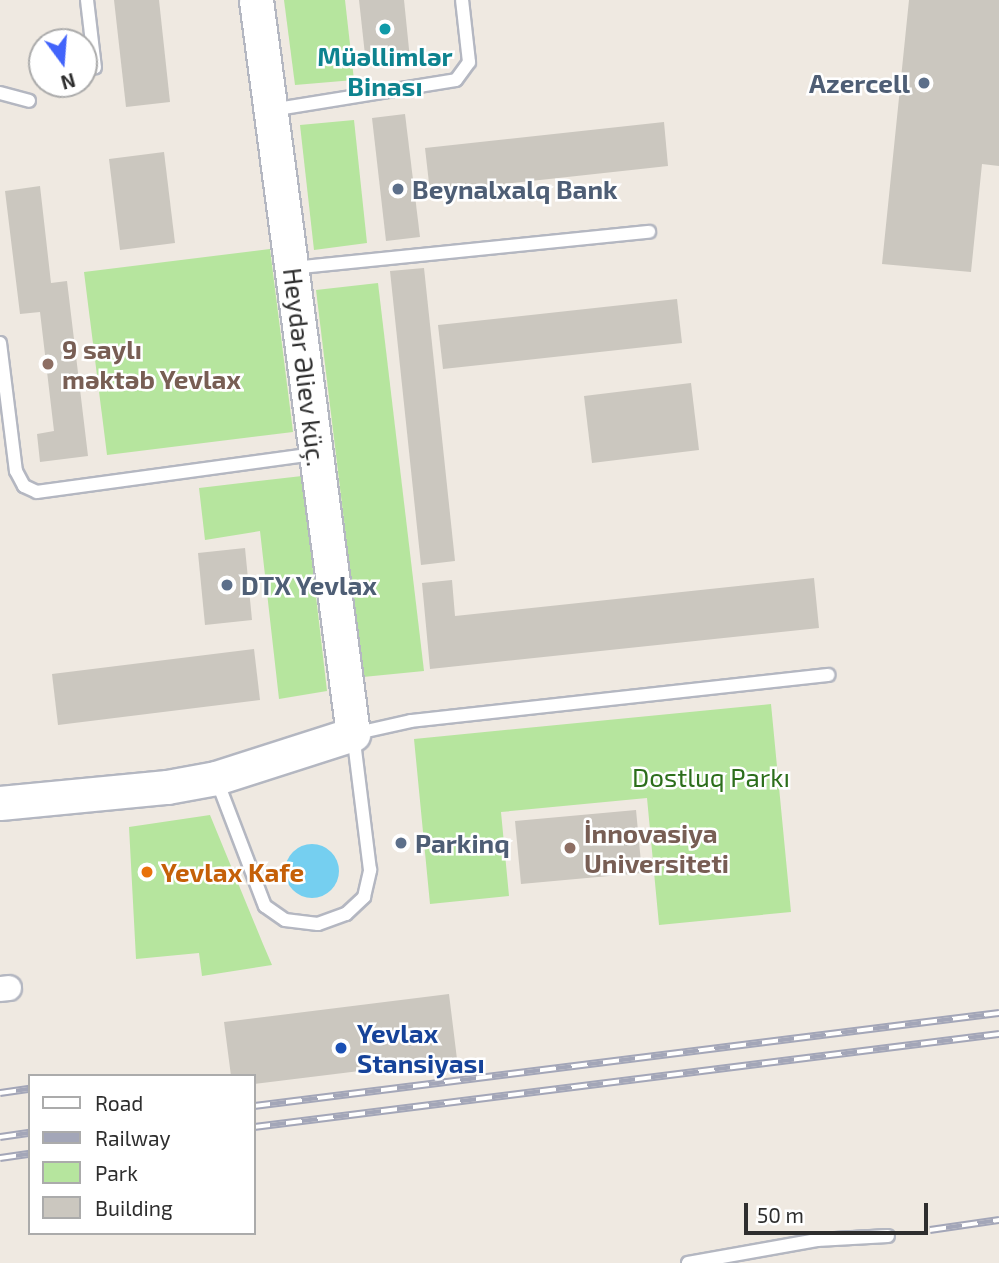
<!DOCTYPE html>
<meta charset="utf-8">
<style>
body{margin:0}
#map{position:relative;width:999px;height:1263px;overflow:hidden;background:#efe9e1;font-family:"Exo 2",sans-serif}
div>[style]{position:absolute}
.green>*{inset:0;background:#b6e59e}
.water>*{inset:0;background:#75cff0}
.round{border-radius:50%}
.building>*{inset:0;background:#cbc7bf}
.roads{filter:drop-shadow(2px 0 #b4b7c1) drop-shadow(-2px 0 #b4b7c1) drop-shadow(0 2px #b4b7c1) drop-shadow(0 -2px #b4b7c1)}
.lane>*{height:12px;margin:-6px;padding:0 6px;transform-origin:6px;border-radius:6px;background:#fff}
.street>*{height:24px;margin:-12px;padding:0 12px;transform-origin:12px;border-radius:12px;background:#fff}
.secondary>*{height:33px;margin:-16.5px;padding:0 16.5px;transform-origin:16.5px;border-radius:16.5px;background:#fff}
.rail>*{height:8px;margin-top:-4px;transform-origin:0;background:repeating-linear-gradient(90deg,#fff 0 16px,#a3a6b8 0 32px);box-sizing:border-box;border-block:2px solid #a3a6b8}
.dots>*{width:19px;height:19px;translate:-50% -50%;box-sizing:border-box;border:4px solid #fff;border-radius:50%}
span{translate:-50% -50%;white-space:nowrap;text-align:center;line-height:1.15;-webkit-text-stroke:5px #fff;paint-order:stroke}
.culture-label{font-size:26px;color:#0d838f;font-weight:700}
.service-label{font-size:26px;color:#4e5e75;font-weight:700}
.right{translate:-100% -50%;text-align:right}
.left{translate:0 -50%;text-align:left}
.education-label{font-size:26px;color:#785e54;font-weight:700}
.street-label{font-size:26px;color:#2e2e2e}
.park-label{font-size:26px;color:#2c6e1b}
.food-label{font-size:26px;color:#c56008;font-weight:700}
.transit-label{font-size:26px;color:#164399;font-weight:700}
.legend{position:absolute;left:28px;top:1074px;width:228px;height:161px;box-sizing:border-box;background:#fff;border:2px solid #ababab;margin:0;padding:9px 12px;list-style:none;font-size:21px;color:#2e2e2e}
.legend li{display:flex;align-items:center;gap:14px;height:35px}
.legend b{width:35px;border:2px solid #ababab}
.north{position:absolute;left:28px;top:28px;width:70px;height:70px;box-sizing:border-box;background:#fff;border:2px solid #ababab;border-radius:50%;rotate:164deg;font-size:19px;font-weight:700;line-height:28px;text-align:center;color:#2e2e2e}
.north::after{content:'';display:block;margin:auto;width:24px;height:32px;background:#4264fb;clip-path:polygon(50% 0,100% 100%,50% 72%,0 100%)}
.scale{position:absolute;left:744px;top:1203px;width:184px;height:32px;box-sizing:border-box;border:4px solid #2e2e2e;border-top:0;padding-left:9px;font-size:21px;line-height:24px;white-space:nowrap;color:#2e2e2e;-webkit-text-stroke:5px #fff;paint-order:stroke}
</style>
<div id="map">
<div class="green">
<div style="clip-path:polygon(284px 0,345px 0,354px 80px,295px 85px)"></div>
<div style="clip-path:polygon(354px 120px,367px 243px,314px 250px,300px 125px)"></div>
<div style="clip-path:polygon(270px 249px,293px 432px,107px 455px,84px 272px)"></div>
<div style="clip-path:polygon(378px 283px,424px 671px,363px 677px,316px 290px)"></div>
<div style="clip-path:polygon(302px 476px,327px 691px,279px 699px,260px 531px,205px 540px,199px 488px)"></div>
<div style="clip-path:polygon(771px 704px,791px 912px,659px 925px,647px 798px,501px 812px,509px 896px,430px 904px,414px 739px)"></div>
<div style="clip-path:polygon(210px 815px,263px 944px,272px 965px,202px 976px,199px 953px,136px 959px,129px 827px)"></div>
</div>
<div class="water">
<div class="round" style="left:285px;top:844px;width:54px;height:54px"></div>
</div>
<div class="building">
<div style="clip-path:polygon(114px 0,159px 0,170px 102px,126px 107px)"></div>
<div style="clip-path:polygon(359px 0,404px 0,410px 59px,366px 64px)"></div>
<div style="clip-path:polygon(909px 0,999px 0,999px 166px,982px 164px,971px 272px,882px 264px)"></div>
<div style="clip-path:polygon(405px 114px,420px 237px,386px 241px,372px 118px)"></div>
<div style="clip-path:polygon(664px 122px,668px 166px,430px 192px,425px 148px)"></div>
<div style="clip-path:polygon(164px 152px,175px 243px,120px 250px,109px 159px)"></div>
<div style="clip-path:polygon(40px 186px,51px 283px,67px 281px,88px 456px,40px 462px,37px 434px,54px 431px,40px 312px,20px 314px,5px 191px)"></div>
<div style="clip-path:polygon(424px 268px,455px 561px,421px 565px,390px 271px)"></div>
<div style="clip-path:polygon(677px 299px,682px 343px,443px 369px,438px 325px)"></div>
<div style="clip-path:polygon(691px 383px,699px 450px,592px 463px,584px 396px)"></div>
<div style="clip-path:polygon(245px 548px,252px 620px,205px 625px,198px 553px)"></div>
<div style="clip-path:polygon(814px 578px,819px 628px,430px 669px,422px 583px,452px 580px,455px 616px)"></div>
<div style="clip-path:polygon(254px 649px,260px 700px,58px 725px,52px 674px)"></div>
<div style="clip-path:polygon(636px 810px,642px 873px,521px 884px,515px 821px)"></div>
<div style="clip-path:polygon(449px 994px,457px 1059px,254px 1084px,254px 1076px,231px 1076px,224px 1022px)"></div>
</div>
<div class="roads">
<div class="lane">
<div style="left:87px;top:0;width:68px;rotate:83.3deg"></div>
<div style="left:0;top:93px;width:30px;rotate:15deg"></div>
<div style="left:271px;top:110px;width:187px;rotate:-9.2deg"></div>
<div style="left:456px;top:80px;width:22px;rotate:-54deg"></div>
<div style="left:469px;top:62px;width:62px;rotate:-96.4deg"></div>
<div style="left:292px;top:268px;width:359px;rotate:-5.8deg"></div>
<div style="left:0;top:343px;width:129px;rotate:82.9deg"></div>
<div style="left:16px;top:471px;width:17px;rotate:62deg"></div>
<div style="left:24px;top:486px;width:14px;rotate:25deg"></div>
<div style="left:37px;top:492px;width:282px;rotate:-7.8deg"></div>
<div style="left:216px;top:778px;width:137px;rotate:69.1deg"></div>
<div style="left:265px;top:906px;width:24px;rotate:35deg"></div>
<div style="left:285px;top:920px;width:33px;rotate:7deg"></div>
<div style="left:318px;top:924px;width:30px;rotate:-20deg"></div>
<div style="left:346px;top:914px;width:25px;rotate:-43deg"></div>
<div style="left:364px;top:897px;width:28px;rotate:-77deg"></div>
<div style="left:370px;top:870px;width:137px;rotate:-97.1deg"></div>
<div style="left:353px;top:734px;width:59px;rotate:-12.6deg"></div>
<div style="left:411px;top:721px;width:420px;rotate:-6.3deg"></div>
<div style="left:688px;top:1263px;width:131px;rotate:-10.1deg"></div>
<div style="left:817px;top:1240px;width:71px;rotate:-3.2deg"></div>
</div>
<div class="street">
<div style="left:0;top:989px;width:9px;rotate:-6deg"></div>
</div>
<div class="secondary">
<div style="left:0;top:803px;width:168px;rotate:-5.5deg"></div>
<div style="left:167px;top:787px;width:50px;rotate:-10.4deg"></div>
<div style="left:216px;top:778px;width:144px;rotate:-17.8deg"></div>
<div style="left:353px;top:734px;width:740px;rotate:-97.53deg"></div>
</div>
</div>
<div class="rail">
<div style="left:0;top:1093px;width:30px;rotate:-8deg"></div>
<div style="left:254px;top:1106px;width:751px;rotate:-7.12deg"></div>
<div style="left:254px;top:1127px;width:751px;rotate:-7.12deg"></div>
<div style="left:0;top:1137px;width:30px;rotate:-8deg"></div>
<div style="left:0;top:1158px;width:30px;rotate:-8deg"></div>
<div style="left:930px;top:1230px;width:70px;rotate:-8.2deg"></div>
</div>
<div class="dots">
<div style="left:385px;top:29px;background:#0f9aa8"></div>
<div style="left:924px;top:83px;background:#5c6f8a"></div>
<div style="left:398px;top:189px;background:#5c6f8a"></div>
<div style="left:48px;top:364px;background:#8d6e63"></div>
<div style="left:227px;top:585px;background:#5c6f8a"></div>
<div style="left:401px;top:843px;background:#5c6f8a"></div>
<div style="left:570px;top:848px;background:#8d6e63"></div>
<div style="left:147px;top:872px;background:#e8710a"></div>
<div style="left:341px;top:1048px;background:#1a4fb4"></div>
</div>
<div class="culture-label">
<span style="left:385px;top:71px">Müəllimlər<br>Binası</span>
</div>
<div class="service-label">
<span class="right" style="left:910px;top:83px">Azercell</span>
<span class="left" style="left:412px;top:189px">Beynalxalq Bank</span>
<span class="left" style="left:241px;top:585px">DTX Yevlax</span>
<span class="left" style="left:415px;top:843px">Parkinq</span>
</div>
<div class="education-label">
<span class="left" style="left:62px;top:364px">9 saylı<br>məktəb Yevlax</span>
<span class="left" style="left:584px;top:848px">İnnovasiya<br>Universiteti</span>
</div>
<div class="street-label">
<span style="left:305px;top:367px;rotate:83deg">Heydər Əliev küç.</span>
</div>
<div class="park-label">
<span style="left:711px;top:777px">Dostluq Parkı</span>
</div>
<div class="food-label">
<span class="left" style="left:161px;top:872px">Yevlax Kafe</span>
</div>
<div class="transit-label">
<span class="left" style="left:357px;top:1048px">Yevlax<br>Stansiyası</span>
</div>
<ul class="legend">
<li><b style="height:9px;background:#fff"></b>Road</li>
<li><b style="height:9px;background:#a3a6b8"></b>Railway</li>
<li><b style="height:19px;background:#b6e59e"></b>Park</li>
<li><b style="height:19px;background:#cbc7bf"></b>Building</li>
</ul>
<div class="north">N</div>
<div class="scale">50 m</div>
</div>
